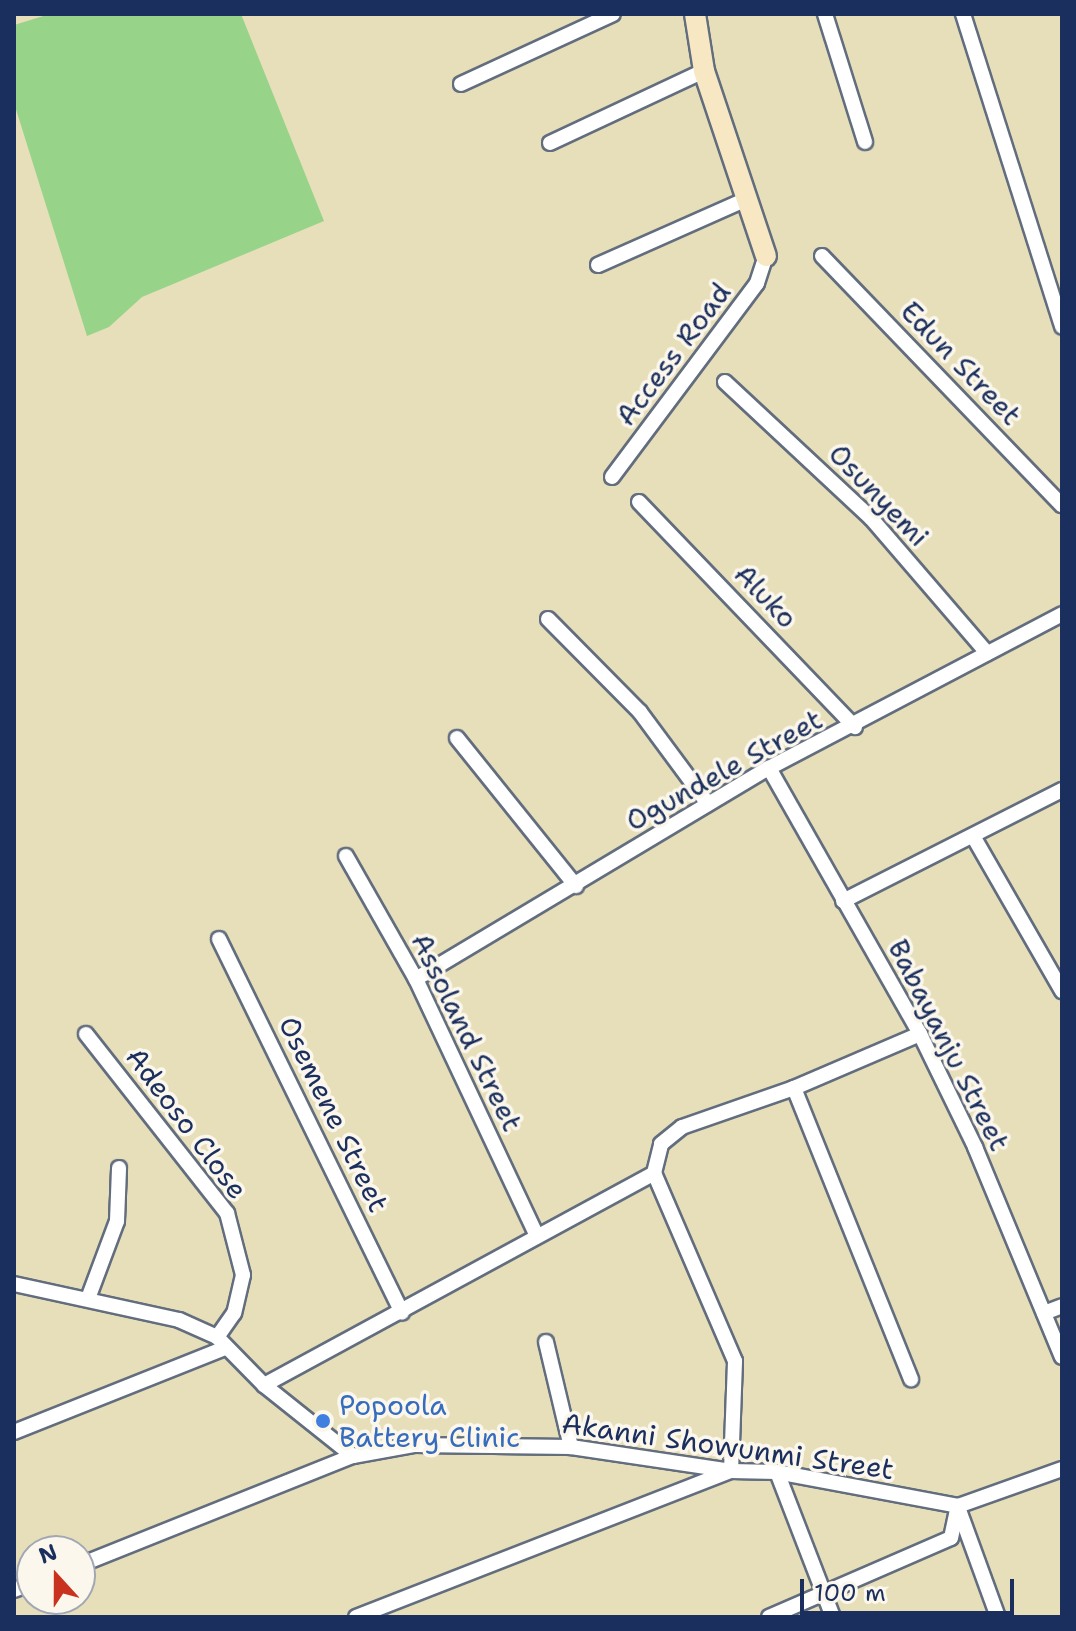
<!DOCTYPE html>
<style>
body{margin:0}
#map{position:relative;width:1076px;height:1631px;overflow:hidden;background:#e7dfba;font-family:"Shantell Sans",sans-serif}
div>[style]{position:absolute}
.green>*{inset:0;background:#97d489}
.roads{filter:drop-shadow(2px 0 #626d7e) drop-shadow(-2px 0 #626d7e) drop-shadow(0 2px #626d7e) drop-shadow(0 -2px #626d7e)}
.street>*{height:14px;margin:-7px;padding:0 7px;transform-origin:7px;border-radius:7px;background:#fff}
.secondary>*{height:20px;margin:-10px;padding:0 10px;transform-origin:10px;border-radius:10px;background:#f7e8c3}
.dots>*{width:22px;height:22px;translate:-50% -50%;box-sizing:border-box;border:4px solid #fbf7ec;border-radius:50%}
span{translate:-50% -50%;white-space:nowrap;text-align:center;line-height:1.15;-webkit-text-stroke:7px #fbf7ec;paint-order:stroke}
.street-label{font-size:28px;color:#1b2f5e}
.shop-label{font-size:28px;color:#366cbe}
.left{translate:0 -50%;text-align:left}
.frame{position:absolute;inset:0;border:16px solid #1b2f5e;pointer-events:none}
.north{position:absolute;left:16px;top:1535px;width:80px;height:80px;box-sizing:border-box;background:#fbf7ec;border:2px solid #a1a7b3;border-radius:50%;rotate:339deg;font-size:22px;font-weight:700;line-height:32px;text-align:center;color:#1b2f5e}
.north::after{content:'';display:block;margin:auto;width:28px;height:36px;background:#c8321e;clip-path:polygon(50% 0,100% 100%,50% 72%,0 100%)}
.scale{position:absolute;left:800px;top:1579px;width:214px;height:36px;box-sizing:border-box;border:4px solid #1b2f5e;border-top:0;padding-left:10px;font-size:24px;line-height:28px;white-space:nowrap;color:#1b2f5e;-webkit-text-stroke:6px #fbf7ec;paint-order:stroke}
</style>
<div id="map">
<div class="green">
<div style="clip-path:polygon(50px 14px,241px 14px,324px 221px,142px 297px,109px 327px,87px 336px,14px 103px,14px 25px)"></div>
</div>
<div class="roads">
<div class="street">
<div style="left:825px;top:14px;width:134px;rotate:72.6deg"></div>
<div style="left:963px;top:14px;width:328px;rotate:72.4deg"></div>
<div style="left:461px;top:84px;width:167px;rotate:-24.7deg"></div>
<div style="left:550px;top:143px;width:170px;rotate:-25.1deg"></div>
<div style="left:822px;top:256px;width:346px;rotate:46.1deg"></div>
<div style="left:598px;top:265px;width:163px;rotate:-23.9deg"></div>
<div style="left:725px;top:382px;width:200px;rotate:43deg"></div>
<div style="left:871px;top:518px;width:178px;rotate:49.3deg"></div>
<div style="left:612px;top:477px;width:242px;rotate:-53.2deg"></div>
<div style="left:757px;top:283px;width:28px;rotate:-72deg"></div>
<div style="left:639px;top:502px;width:312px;rotate:46.2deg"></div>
<div style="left:548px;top:619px;width:131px;rotate:45.3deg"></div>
<div style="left:640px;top:712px;width:114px;rotate:53.5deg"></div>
<div style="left:457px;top:738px;width:190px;rotate:51.2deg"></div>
<div style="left:769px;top:768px;width:306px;rotate:60.4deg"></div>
<div style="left:920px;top:1034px;width:126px;rotate:64deg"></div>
<div style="left:975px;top:1147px;width:227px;rotate:67.5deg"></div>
<div style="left:973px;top:836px;width:179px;rotate:60.1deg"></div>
<div style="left:346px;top:856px;width:142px;rotate:60.4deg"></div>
<div style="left:416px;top:979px;width:282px;rotate:64.8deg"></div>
<div style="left:843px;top:901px;width:246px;rotate:-26.9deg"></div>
<div style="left:219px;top:939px;width:416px;rotate:63.9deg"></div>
<div style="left:416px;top:979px;width:411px;rotate:-30.9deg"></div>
<div style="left:769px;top:768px;width:331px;rotate:-27.7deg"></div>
<div style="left:86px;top:1034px;width:228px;rotate:51.8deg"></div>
<div style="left:227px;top:1213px;width:64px;rotate:75.5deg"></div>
<div style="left:243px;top:1275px;width:39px;rotate:103deg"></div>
<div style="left:234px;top:1313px;width:29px;rotate:125deg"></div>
<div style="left:794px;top:1088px;width:314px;rotate:68.1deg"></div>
<div style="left:14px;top:1284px;width:169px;rotate:12.3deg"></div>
<div style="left:179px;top:1320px;width:42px;rotate:24.1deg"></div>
<div style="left:217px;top:1337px;width:67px;rotate:45.6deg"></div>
<div style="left:264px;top:1385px;width:114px;rotate:38.6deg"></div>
<div style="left:89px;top:1296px;width:80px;rotate:-69.5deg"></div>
<div style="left:117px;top:1221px;width:53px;rotate:-87.8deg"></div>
<div style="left:1044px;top:1313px;width:19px;rotate:-21deg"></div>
<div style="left:546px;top:1342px;width:108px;rotate:76.6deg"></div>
<div style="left:264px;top:1385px;width:444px;rotate:-28.5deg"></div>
<div style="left:654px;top:1173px;width:30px;rotate:-76deg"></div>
<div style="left:661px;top:1144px;width:27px;rotate:-39deg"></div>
<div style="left:682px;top:1127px;width:119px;rotate:-19.2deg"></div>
<div style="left:794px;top:1088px;width:137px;rotate:-23.2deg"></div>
<div style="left:14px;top:1432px;width:225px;rotate:-21.7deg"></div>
<div style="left:777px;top:1472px;width:155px;rotate:68.9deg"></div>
<div style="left:959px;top:1510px;width:114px;rotate:70deg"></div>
<div style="left:80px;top:1565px;width:294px;rotate:-21.8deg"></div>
<div style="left:353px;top:1456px;width:63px;rotate:-10.1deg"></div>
<div style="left:415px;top:1445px;width:156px;rotate:0.7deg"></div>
<div style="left:571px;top:1447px;width:162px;rotate:8.5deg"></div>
<div style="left:731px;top:1471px;width:46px;rotate:1.2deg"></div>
<div style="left:777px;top:1472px;width:184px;rotate:10.6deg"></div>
<div style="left:958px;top:1506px;width:110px;rotate:-19.6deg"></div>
<div style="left:14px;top:1590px;width:19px;rotate:-21deg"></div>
<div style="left:356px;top:1617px;width:402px;rotate:-21.3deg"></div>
<div style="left:731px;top:1471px;width:110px;rotate:-87.9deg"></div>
<div style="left:735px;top:1361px;width:205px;rotate:-113.3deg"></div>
<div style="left:769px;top:1617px;width:198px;rotate:-23.5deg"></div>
<div style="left:951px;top:1538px;width:33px;rotate:-78deg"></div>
</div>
<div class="secondary">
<div style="left:695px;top:14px;width:58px;rotate:81deg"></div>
<div style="left:704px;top:71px;width:195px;rotate:71.5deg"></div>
</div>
</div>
<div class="dots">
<div style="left:323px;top:1421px;background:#3f7fe0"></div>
</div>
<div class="street-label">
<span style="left:673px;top:354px;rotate:-53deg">Access Road</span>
<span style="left:961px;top:363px;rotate:46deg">Edun Street</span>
<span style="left:879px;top:495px;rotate:46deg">Osunyemi</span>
<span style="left:766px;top:596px;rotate:46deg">Aluko</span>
<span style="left:724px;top:770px;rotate:-29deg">Ogundele Street</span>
<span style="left:467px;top:1032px;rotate:64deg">Assoland Street</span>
<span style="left:949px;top:1045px;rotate:63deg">Babayanju Street</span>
<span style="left:334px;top:1114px;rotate:64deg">Osemene Street</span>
<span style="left:187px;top:1123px;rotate:53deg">Adeoso Close</span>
<span style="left:728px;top:1446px;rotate:8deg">Akanni Showunmi Street</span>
</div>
<div class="shop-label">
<span class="left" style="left:339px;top:1421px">Popoola<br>Battery Clinic</span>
</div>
<div class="frame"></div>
<div class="north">N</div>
<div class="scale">100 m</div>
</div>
